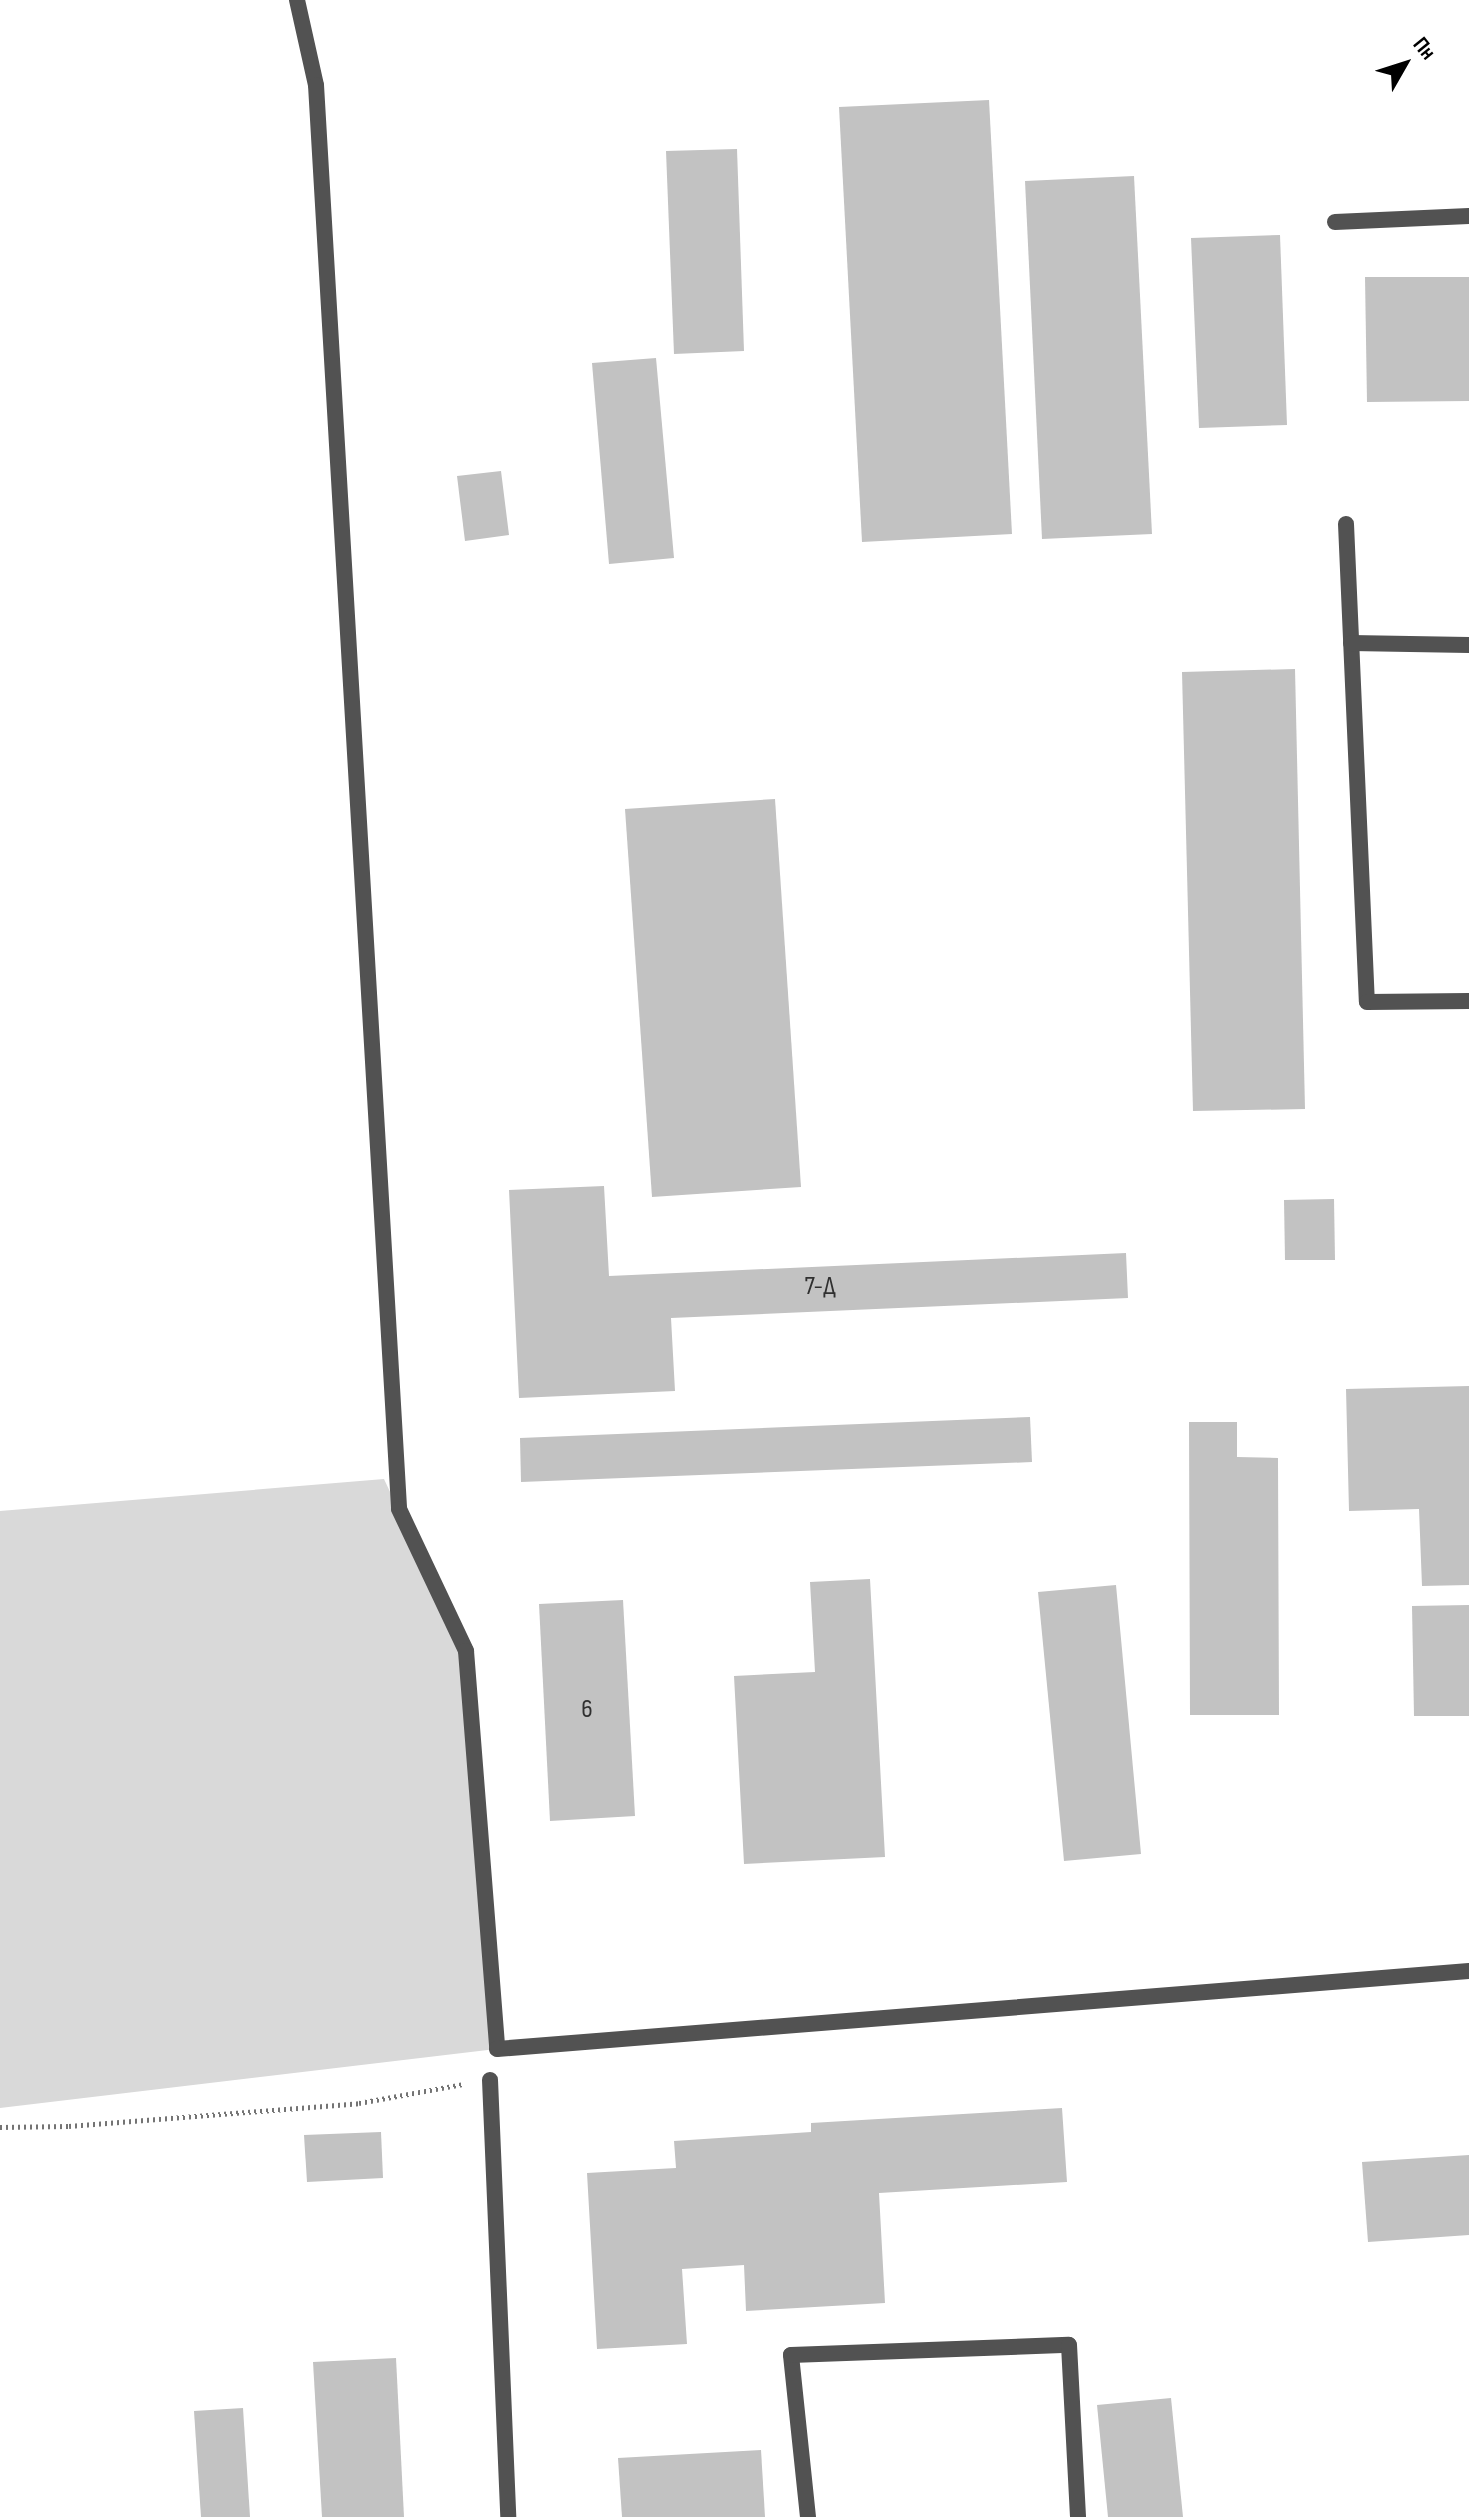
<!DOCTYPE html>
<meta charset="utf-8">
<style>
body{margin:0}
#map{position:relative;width:1469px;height:2517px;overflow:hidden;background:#fff;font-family:"Sofia Sans Condensed",sans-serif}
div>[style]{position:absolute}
.green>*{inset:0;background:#d9d9d9}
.building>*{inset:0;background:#c2c2c2}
.path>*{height:5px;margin-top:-2.5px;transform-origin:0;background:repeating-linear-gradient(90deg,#747474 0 2px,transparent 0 6px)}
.lane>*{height:16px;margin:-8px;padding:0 8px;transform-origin:8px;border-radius:8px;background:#525252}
span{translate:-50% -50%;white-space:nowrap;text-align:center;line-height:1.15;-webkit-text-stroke:6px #fff;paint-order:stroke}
.number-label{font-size:26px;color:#303030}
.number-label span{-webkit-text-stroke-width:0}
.north{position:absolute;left:1365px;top:24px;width:80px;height:80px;-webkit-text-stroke:6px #fff;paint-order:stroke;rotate:51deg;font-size:22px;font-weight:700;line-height:32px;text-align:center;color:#000}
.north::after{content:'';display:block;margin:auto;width:28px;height:36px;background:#000;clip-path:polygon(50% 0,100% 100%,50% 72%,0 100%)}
</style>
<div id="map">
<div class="green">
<div style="clip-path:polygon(384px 1479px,464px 1650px,496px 2049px,0 2108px,0 1511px)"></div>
</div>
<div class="building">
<div style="clip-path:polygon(989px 100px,1012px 534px,862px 542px,839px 107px)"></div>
<div style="clip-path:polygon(737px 149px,744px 351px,674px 354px,666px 151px)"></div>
<div style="clip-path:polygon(1134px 176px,1152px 534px,1042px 539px,1025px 181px)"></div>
<div style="clip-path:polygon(1280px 235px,1287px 425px,1199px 428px,1191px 238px)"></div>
<div style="clip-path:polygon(1365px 277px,1469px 277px,1469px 401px,1367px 402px)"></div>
<div style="clip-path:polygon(656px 358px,674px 558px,609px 564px,592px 363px)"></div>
<div style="clip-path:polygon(501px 471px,509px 535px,465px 541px,457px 476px)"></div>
<div style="clip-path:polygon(1295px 669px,1305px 1109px,1193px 1111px,1182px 672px)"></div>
<div style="clip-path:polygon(775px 799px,801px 1187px,652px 1197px,625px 809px)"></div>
<div style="clip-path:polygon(604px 1186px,609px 1276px,1126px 1253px,1128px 1298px,671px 1318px,675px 1391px,519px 1398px,509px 1190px)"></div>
<div style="clip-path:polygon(1334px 1199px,1335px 1260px,1285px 1260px,1284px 1200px)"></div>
<div style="clip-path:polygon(1469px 1386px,1469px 1585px,1422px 1586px,1419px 1509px,1349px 1511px,1346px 1389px)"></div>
<div style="clip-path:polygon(1030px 1417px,1032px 1462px,521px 1482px,520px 1438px)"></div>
<div style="clip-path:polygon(1189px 1422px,1237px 1422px,1237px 1457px,1278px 1458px,1279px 1715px,1190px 1715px)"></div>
<div style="clip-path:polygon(870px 1579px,885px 1857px,744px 1864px,734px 1676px,815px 1672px,810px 1582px)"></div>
<div style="clip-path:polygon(1116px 1585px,1141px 1854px,1064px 1861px,1038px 1592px)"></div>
<div style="clip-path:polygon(623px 1600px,635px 1816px,550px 1821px,539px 1604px)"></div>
<div style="clip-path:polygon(1469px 1605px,1469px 1716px,1414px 1716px,1412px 1606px)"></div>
<div style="clip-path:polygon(1062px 2108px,1067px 2182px,879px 2193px,885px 2303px,746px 2311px,744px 2265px,682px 2269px,687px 2344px,597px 2349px,587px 2173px,676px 2168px,674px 2141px,811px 2132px,811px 2123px)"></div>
<div style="clip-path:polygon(381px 2132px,383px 2178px,307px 2182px,304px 2135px)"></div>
<div style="clip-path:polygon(1469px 2155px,1469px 2235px,1368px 2242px,1362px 2162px)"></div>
<div style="clip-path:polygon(396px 2358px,404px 2517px,322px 2517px,313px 2362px)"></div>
<div style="clip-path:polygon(1171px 2398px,1183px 2517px,1108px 2517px,1097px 2405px)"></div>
<div style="clip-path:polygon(243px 2408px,250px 2517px,201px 2517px,194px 2411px)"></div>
<div style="clip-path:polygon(761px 2450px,765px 2517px,622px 2517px,618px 2458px)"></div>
</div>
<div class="path">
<div style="left:0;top:2127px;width:69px;rotate:-0.8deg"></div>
<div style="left:69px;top:2126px;width:291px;rotate:-4.5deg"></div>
<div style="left:359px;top:2103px;width:107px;rotate:-10.3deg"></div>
</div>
<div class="lane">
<div style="left:297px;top:0;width:87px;rotate:77.4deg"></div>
<div style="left:316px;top:85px;width:1426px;rotate:86.66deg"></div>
<div style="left:399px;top:1509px;width:157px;rotate:64.7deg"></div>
<div style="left:466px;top:1651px;width:399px;rotate:85.5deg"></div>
<div style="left:497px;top:2049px;width:975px;rotate:-4.59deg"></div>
<div style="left:1335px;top:222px;width:134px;rotate:-2.6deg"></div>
<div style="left:1346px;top:524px;width:478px;rotate:87.5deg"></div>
<div style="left:1367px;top:1002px;width:102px;rotate:-0.6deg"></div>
<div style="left:1351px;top:643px;width:118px;rotate:1deg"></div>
<div style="left:490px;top:2080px;width:437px;rotate:87.6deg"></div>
<div style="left:808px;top:2517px;width:163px;rotate:-96deg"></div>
<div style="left:791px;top:2355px;width:278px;rotate:-2.1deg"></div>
<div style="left:1069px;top:2345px;width:172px;rotate:87deg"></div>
</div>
<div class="number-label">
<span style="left:820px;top:1287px">7-Д</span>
<span style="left:587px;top:1710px">6</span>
</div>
<div class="north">Пн</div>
</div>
